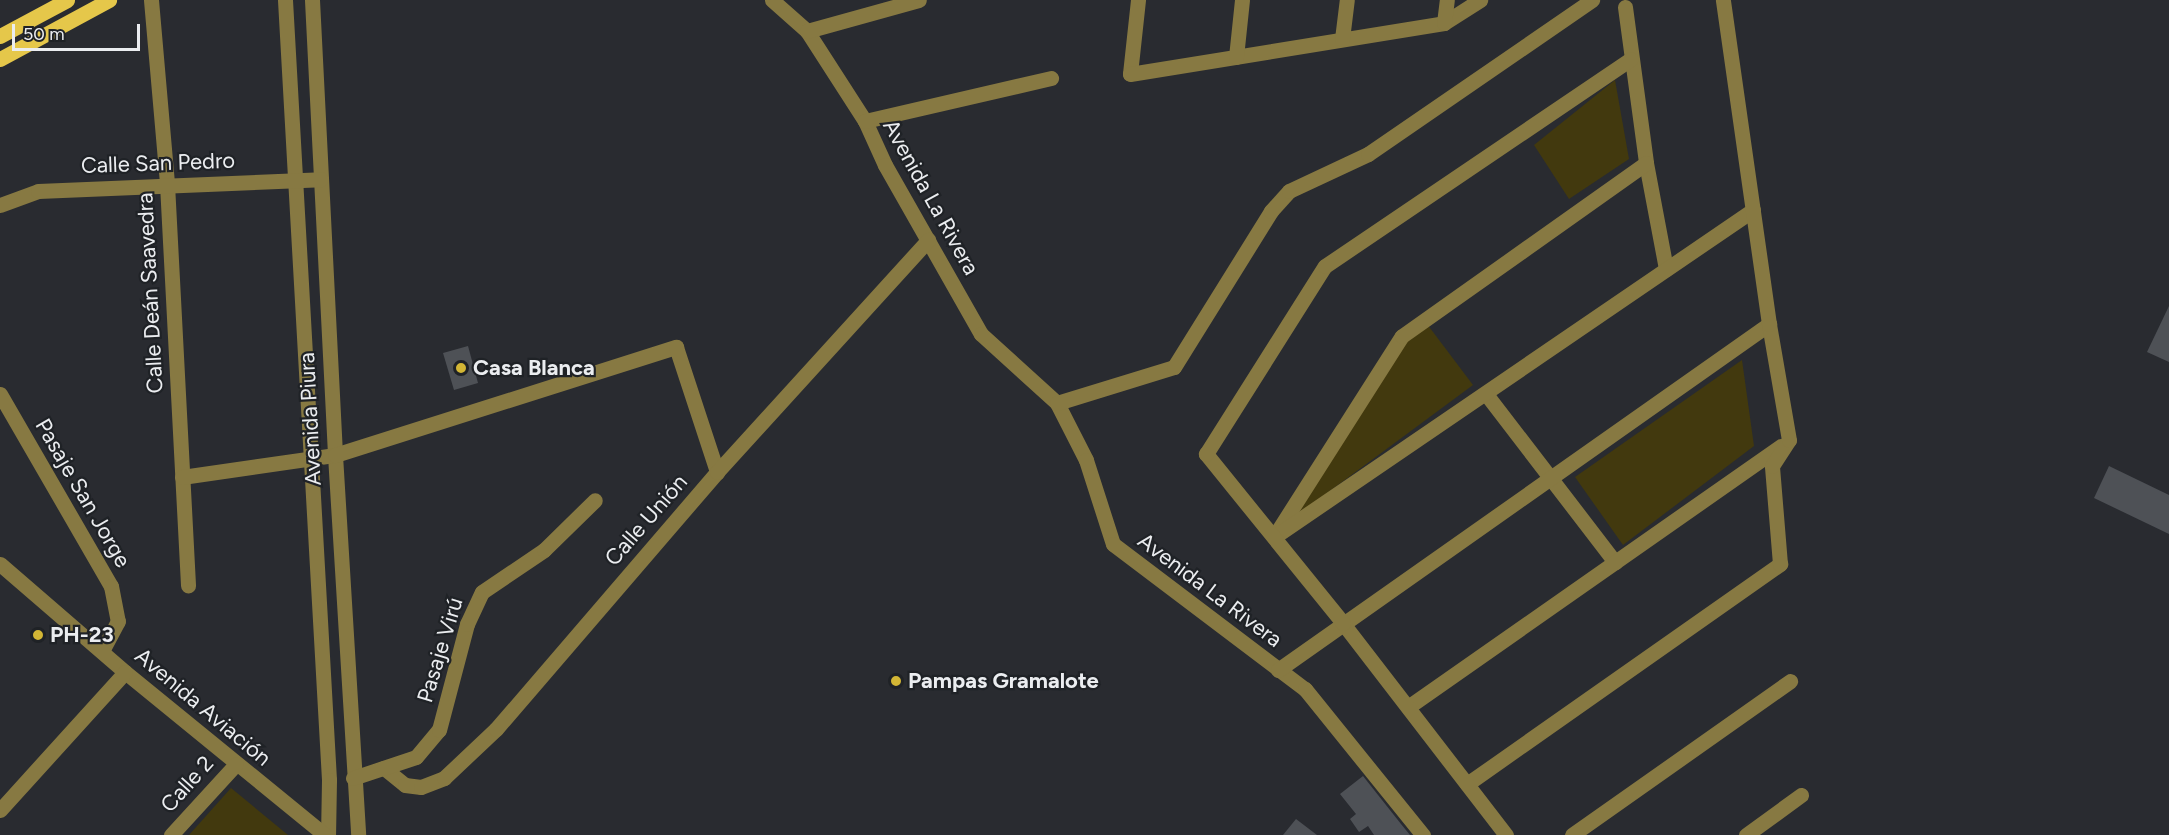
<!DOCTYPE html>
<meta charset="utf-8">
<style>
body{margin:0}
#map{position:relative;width:2169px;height:835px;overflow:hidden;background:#292b30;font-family:Figtree,sans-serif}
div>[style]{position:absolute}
.green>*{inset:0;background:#42390e}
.building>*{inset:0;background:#4e5156}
.minor>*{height:15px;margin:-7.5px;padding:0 7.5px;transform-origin:7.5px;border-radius:7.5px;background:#877942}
.major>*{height:15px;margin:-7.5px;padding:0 7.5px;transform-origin:7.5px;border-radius:7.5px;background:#e5c74a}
.dots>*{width:16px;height:16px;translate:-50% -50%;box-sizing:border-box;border:3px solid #1f2226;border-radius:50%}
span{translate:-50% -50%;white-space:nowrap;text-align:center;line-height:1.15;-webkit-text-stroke:4.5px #1f2226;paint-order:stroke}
.street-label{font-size:22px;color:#ebedf0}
.poi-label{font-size:22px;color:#ebedf0;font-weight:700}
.left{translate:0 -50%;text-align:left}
.scale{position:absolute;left:12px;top:24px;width:128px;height:27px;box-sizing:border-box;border:3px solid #ebedf0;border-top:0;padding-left:8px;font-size:18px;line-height:21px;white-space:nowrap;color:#ebedf0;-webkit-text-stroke:4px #1f2226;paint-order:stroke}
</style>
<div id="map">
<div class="green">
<div style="clip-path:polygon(1615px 80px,1629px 159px,1569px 199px,1534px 145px)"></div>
<div style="clip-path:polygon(1427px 324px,1473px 385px,1292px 519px,1407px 336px)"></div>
<div style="clip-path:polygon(1742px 360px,1754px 446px,1623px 545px,1575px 477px)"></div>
<div style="clip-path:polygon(231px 788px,288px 835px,189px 835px)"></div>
</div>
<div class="building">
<div style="clip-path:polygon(2169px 306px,2169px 362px,2147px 352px)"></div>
<div style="clip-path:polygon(468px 346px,478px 383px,454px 390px,443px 353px)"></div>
<div style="clip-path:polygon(2109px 466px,2169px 495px,2169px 534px,2094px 498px)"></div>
<div style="clip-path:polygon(1363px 776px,1401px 824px,1410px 835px,1374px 835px,1368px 826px,1359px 832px,1350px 819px,1356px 814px,1340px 794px)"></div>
<div style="clip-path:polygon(1296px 819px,1317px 835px,1283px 835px)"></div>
</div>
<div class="minor">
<div style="left:151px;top:0;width:185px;rotate:85deg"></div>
<div style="left:167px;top:184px;width:402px;rotate:87deg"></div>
<div style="left:285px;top:0;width:781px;rotate:86.77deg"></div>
<div style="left:329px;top:780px;width:55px;rotate:91deg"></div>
<div style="left:312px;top:0;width:456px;rotate:87.1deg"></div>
<div style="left:335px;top:455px;width:381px;rotate:86.5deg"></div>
<div style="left:772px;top:0;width:47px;rotate:41.5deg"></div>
<div style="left:807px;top:31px;width:107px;rotate:57.2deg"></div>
<div style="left:865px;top:121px;width:48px;rotate:65.6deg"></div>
<div style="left:885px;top:165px;width:194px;rotate:60.4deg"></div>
<div style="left:981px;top:334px;width:103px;rotate:42.2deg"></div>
<div style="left:1057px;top:403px;width:64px;rotate:63deg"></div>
<div style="left:1086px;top:460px;width:88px;rotate:72.2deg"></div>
<div style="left:1113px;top:544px;width:241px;rotate:37.1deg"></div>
<div style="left:1305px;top:689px;width:188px;rotate:51.1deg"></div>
<div style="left:1138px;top:0;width:74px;rotate:96.2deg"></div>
<div style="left:1130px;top:74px;width:318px;rotate:-9.2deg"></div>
<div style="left:1444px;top:23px;width:43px;rotate:-32.6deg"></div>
<div style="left:1625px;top:7px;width:157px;rotate:82.3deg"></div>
<div style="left:1646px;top:163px;width:108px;rotate:79.3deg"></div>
<div style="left:1444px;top:23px;width:23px;rotate:-83deg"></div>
<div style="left:807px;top:31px;width:116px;rotate:-15.5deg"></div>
<div style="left:1342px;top:39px;width:39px;rotate:-83deg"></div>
<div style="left:1236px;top:57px;width:57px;rotate:-84deg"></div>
<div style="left:865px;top:121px;width:191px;rotate:-13deg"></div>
<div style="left:0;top:205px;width:40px;rotate:-20.2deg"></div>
<div style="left:38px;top:191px;width:283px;rotate:-2.4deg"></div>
<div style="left:0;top:394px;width:222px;rotate:60deg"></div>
<div style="left:111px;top:586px;width:36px;rotate:79deg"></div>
<div style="left:118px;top:621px;width:34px;rotate:118deg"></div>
<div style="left:1486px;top:394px;width:212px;rotate:52.5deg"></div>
<div style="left:1057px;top:403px;width:122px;rotate:-17.1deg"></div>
<div style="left:1174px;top:367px;width:184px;rotate:-58.1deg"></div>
<div style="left:1271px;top:211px;width:27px;rotate:-48deg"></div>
<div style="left:1289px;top:191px;width:87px;rotate:-25.1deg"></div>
<div style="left:1368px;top:154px;width:272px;rotate:-34.5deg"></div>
<div style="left:182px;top:477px;width:155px;rotate:-8.2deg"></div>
<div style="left:335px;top:455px;width:358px;rotate:-17.6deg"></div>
<div style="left:676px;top:347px;width:132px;rotate:71.8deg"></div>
<div style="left:1277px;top:532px;width:232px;rotate:-57.5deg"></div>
<div style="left:1402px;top:336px;width:299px;rotate:-35.3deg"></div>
<div style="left:1274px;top:537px;width:580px;rotate:-34.32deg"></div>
<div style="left:0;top:564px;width:165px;rotate:40.8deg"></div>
<div style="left:125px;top:672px;width:258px;rotate:39.2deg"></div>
<div style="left:1278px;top:670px;width:601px;rotate:-35.17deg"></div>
<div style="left:1408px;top:707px;width:455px;rotate:-35deg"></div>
<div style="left:384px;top:768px;width:27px;rotate:39deg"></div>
<div style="left:405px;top:785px;width:16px;rotate:7deg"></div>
<div style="left:421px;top:787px;width:25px;rotate:-21deg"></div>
<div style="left:444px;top:778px;width:71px;rotate:-43.3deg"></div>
<div style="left:496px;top:729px;width:339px;rotate:-49.3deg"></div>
<div style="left:717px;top:472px;width:314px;rotate:-47.7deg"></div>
<div style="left:353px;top:778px;width:66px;rotate:-18.4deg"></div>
<div style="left:416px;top:757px;width:35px;rotate:-50deg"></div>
<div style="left:439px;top:730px;width:110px;rotate:-75.2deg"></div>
<div style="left:467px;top:624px;width:35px;rotate:-65deg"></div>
<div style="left:482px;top:592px;width:75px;rotate:-34.1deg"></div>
<div style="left:544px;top:550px;width:71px;rotate:-44.4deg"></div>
<div style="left:1467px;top:784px;width:383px;rotate:-35.1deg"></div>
<div style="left:1780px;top:564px;width:98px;rotate:-94.7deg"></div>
<div style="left:1772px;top:466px;width:31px;rotate:-57deg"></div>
<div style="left:1789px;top:440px;width:118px;rotate:-99.8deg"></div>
<div style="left:1769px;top:324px;width:327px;rotate:-98.1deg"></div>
<div style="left:0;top:810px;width:186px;rotate:-47.8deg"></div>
<div style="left:171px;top:835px;width:96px;rotate:-47.5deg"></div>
<div style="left:1506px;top:835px;width:267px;rotate:-127.6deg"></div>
<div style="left:1343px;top:623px;width:218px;rotate:-129deg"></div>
<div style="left:1206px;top:454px;width:222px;rotate:-57.7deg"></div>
<div style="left:1325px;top:266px;width:369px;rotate:-34.1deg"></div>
<div style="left:1572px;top:835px;width:267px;rotate:-35.2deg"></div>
<div style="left:1746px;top:835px;width:68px;rotate:-36deg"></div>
</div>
<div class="major">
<div style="left:0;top:36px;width:76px;rotate:-28.2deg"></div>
<div style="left:0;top:59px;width:124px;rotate:-28.4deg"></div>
</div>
<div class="dots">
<div style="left:461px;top:368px;background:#d3b635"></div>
<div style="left:38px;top:635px;background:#d3b635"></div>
<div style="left:896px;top:681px;background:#d3b635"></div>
</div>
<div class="street-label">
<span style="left:158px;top:163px;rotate:-2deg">Calle San Pedro</span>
<span style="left:931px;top:197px;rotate:61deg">Avenida La Rivera</span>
<span style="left:150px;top:293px;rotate:-93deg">Calle Deán Saavedra</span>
<span style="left:310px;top:419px;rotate:-93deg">Avenida Piura</span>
<span style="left:83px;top:493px;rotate:60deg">Pasaje San Jorge</span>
<span style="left:646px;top:520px;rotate:-49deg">Calle Unión</span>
<span style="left:1210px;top:590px;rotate:37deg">Avenida La Rivera</span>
<span style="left:440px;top:650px;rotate:-73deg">Pasaje Virú</span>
<span style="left:203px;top:707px;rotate:40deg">Avenida Aviación</span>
<span style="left:187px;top:784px;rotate:-48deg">Calle 2</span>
</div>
<div class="poi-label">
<span class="left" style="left:473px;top:368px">Casa Blanca</span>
<span class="left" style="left:50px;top:635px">PH-23</span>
<span class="left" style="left:908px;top:681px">Pampas Gramalote</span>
</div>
<div class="scale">50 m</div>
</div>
